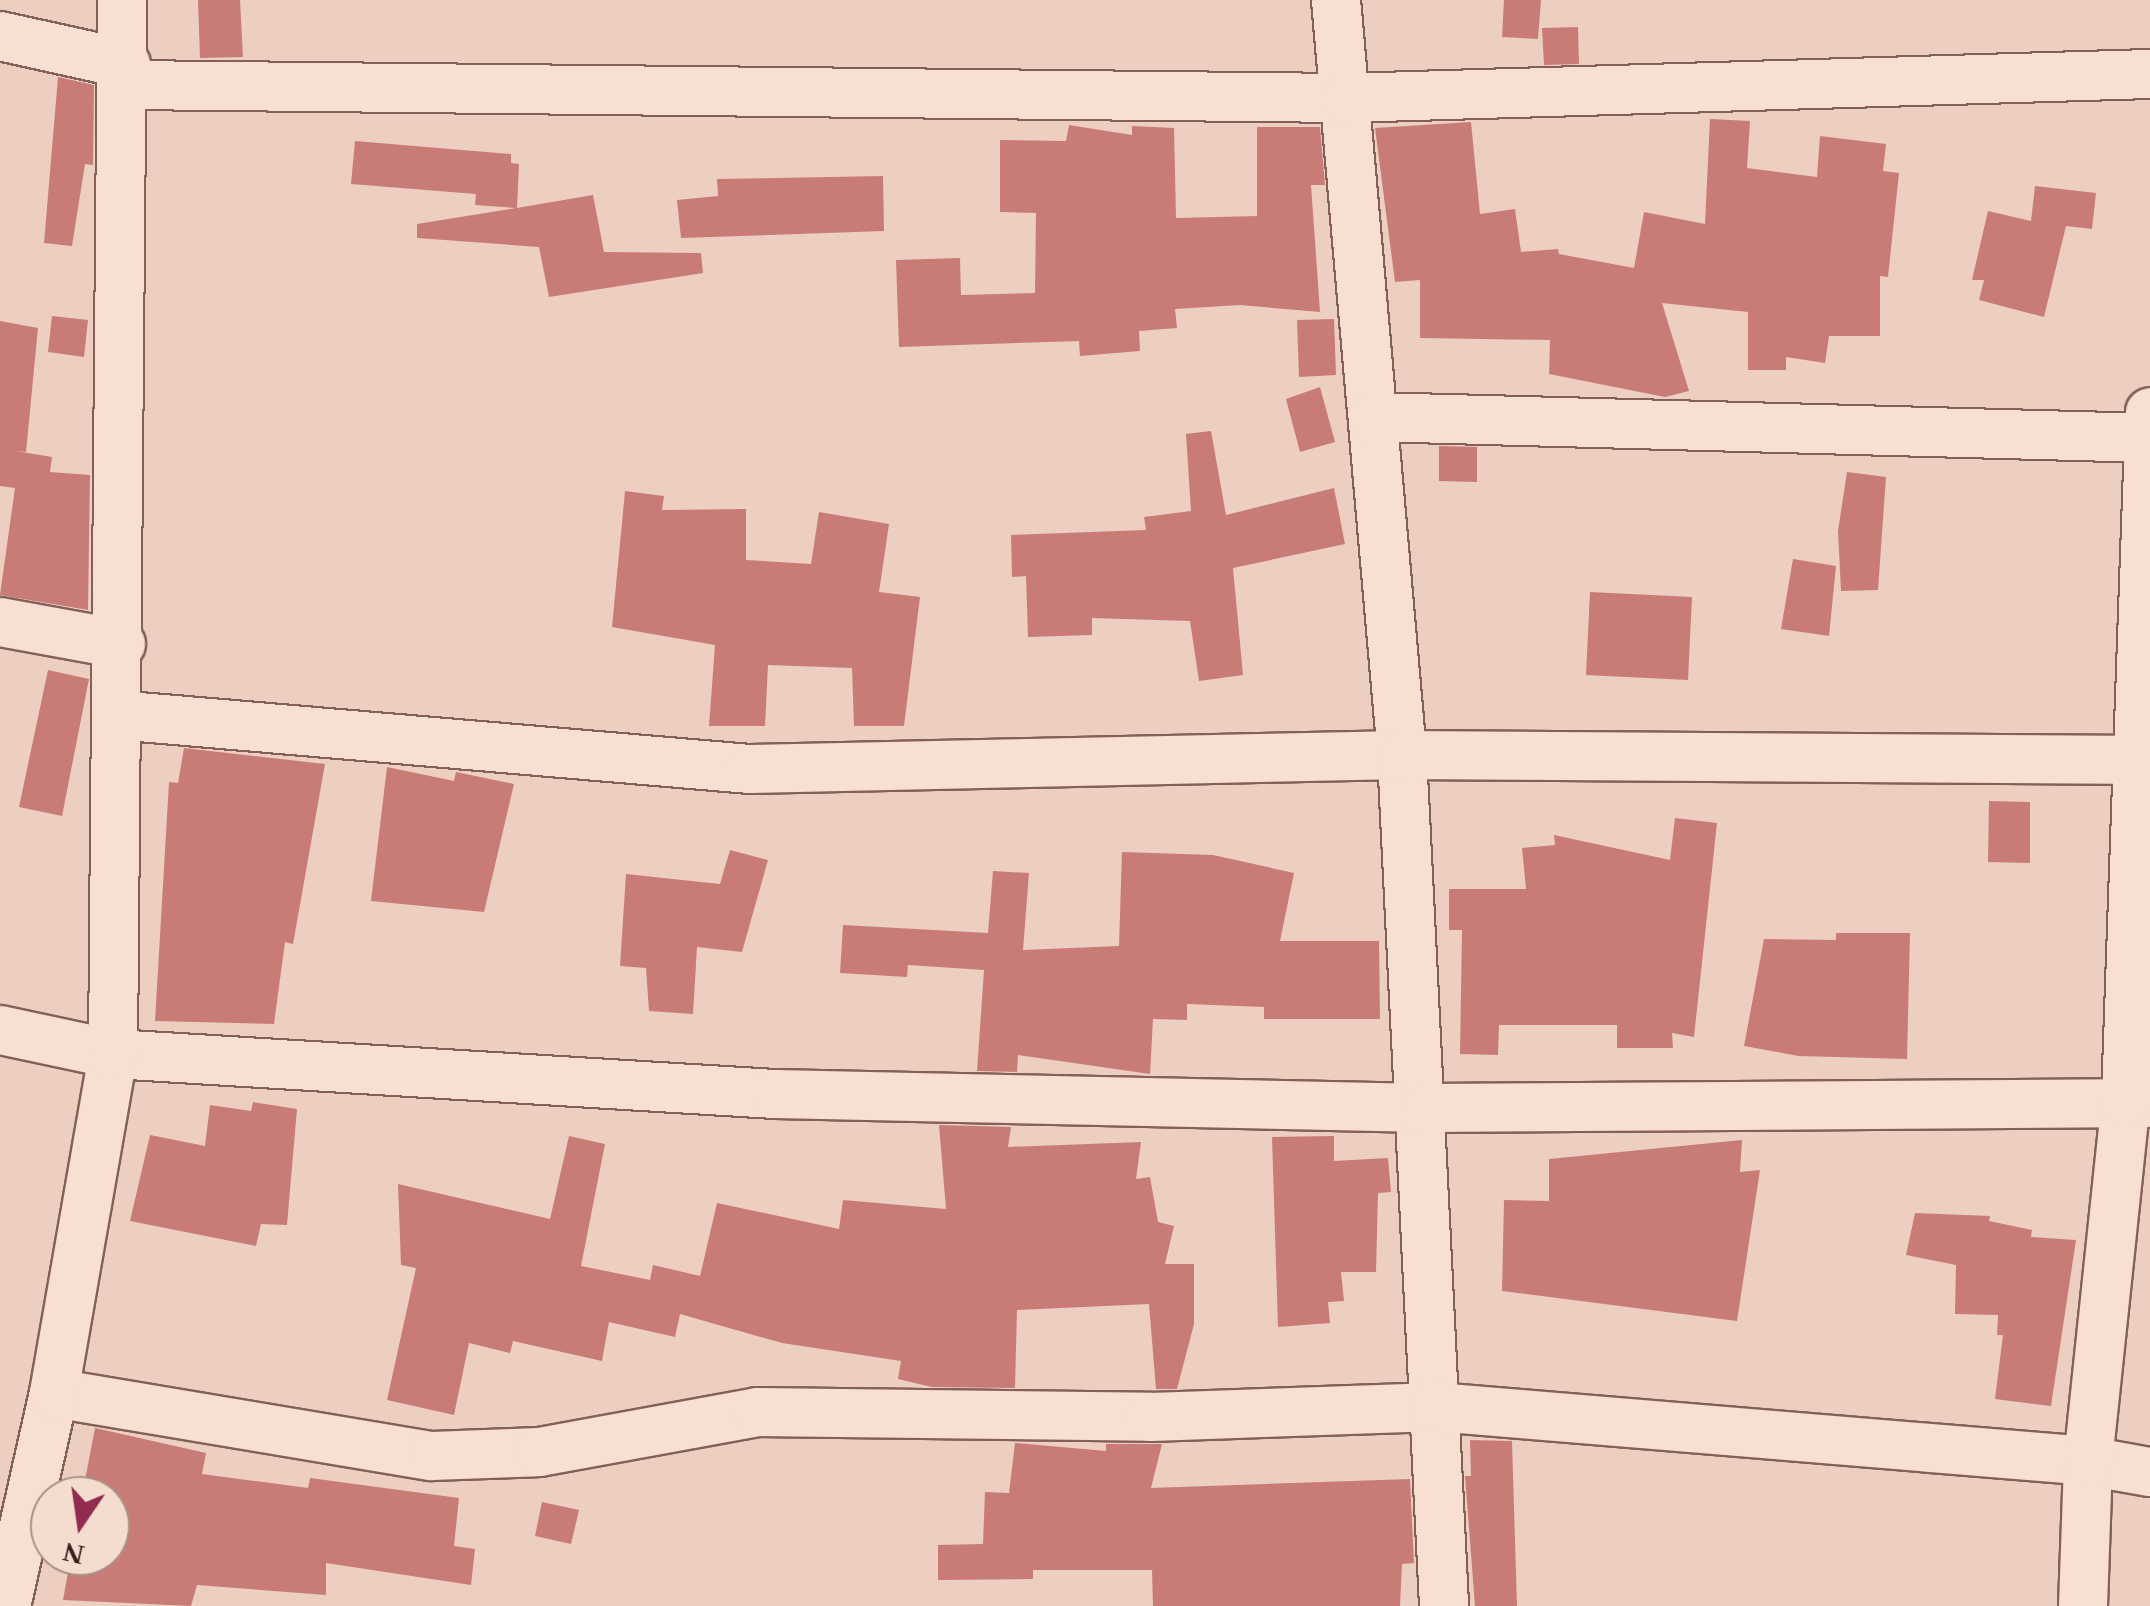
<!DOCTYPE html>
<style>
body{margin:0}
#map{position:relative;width:2150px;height:1606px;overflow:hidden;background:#eccfc0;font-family:"Times New Roman",serif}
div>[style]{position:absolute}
.building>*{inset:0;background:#c97c77}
.roads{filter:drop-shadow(2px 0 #846059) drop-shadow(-2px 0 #846059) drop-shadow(0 2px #846059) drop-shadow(0 -2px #846059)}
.street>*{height:48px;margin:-24px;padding:0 24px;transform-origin:24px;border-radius:24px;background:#f7dfd2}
span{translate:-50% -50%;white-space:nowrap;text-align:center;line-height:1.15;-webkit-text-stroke:9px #f4dccf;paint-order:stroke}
.north{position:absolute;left:30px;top:1476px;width:100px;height:100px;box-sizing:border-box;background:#f4dccf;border:2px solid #a79187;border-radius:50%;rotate:193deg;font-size:28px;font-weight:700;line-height:40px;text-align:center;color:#34201c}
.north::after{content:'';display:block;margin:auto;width:35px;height:45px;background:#912b4f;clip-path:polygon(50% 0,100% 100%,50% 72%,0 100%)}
</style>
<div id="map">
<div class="building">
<div style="clip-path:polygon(198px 0,240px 0,243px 57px,200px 58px)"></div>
<div style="clip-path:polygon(1504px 0,1541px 0,1538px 39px,1502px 37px)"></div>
<div style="clip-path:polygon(1578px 27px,1579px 64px,1544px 65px,1542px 28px)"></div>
<div style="clip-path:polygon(58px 77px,94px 85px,93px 165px,85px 164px,72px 246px,44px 243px)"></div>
<div style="clip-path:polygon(1710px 119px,1750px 121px,1747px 168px,1817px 177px,1820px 136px,1886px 144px,1883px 171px,1899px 173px,1888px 277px,1880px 276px,1880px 336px,1829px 336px,1825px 363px,1786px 357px,1786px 370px,1748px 370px,1748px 312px,1662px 303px,1689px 391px,1665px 397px,1549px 374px,1550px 340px,1420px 338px,1420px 280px,1395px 282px,1375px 128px,1471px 122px,1480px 214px,1515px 209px,1521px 252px,1558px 249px,1559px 254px,1634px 268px,1644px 212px,1705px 224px)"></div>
<div style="clip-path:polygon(1069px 125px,1132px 135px,1132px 126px,1174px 128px,1176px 218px,1257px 216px,1257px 127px,1320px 127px,1325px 185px,1311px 185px,1320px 312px,1240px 305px,1175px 309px,1177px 328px,1139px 331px,1140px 351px,1080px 356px,1079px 341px,899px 347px,896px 260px,960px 258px,961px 295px,1035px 293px,1036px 213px,1000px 212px,1000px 140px,1066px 141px)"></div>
<div style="clip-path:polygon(355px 141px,511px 154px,511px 163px,519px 164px,517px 208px,593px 195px,604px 252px,701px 253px,703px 273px,549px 297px,539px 247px,417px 238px,417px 224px,516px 208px,475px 205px,476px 194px,351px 184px)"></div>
<div style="clip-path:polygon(883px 176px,884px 231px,681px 238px,677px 200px,718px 196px,717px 179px)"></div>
<div style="clip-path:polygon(2035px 186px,2096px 193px,2092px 229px,2066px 226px,2044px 317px,1979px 300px,1984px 280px,1972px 280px,1988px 211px,2031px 221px)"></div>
<div style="clip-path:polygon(52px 316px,88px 320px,84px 357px,48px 352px)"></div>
<div style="clip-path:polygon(1334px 319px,1336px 375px,1299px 377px,1297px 320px)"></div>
<div style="clip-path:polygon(0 321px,38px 328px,26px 452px,16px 451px,52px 457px,50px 472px,90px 475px,88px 610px,0 595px,15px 488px,0 486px)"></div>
<div style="clip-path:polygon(1320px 387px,1335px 442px,1300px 452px,1286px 399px)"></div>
<div style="clip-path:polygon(1211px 431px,1226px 515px,1334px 488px,1345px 544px,1233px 568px,1243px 675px,1199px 681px,1190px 621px,1092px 618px,1092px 635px,1028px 637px,1026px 576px,1012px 577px,1011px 535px,1146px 530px,1144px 517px,1191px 511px,1186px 434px)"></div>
<div style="clip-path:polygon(1439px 446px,1477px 447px,1477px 482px,1439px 481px)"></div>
<div style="clip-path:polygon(1847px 472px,1886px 477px,1878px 590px,1841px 591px,1838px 531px)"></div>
<div style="clip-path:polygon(625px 491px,664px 496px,662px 510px,746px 509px,746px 560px,811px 564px,819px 512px,889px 524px,879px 592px,920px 597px,904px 726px,854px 726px,852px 668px,768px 665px,765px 726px,709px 726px,715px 645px,612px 627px)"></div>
<div style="clip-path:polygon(1793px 559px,1836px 566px,1829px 636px,1781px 629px)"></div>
<div style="clip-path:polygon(1590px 592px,1692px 597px,1688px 680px,1586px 675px)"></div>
<div style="clip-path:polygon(48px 670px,89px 679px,62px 816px,19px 807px)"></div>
<div style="clip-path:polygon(184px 748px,325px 764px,293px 944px,285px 942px,274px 1024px,155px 1021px,169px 782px,178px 783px)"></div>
<div style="clip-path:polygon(387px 767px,454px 781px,456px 772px,514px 784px,484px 912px,371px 901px)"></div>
<div style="clip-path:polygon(1989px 801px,2030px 802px,2030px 863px,1988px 862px)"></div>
<div style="clip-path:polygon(1675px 818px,1717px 823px,1694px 1037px,1672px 1033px,1673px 1048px,1617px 1048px,1617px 1025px,1499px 1025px,1498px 1055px,1460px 1054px,1462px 930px,1449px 930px,1449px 889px,1526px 889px,1522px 848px,1555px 845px,1554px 835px,1670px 860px)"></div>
<div style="clip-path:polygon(730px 850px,768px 860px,742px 952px,697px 947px,693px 1014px,649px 1011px,646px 968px,620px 966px,626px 874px,720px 884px)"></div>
<div style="clip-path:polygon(1122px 852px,1213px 855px,1294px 873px,1280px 941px,1379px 941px,1380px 1019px,1264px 1019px,1264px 1007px,1187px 1004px,1187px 1020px,1153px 1019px,1150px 1074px,1018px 1055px,1017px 1072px,977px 1071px,984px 970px,908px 965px,907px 977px,840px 973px,843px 925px,988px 933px,993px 871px,1029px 873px,1023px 950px,1119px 946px)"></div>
<div style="clip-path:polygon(1836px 933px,1910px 933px,1907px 1059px,1799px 1056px,1744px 1046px,1764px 939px,1836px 940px)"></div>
<div style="clip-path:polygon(253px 1102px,297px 1109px,287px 1225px,261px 1224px,256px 1246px,130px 1221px,150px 1135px,205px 1146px,210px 1105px,251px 1111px)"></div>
<div style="clip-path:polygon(939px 1125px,1011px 1127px,1008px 1147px,1141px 1142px,1136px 1179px,1150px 1177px,1158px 1222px,1174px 1226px,1165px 1264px,1194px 1264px,1194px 1324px,1177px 1389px,1156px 1389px,1149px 1304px,1017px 1310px,1015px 1388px,932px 1387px,898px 1379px,901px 1361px,782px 1343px,680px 1314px,675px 1337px,609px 1322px,602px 1361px,513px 1341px,510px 1353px,469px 1343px,454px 1415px,387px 1400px,416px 1268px,401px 1265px,398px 1184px,550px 1219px,569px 1136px,605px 1144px,581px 1266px,650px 1280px,653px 1265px,700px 1276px,717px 1203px,839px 1229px,843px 1200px,946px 1209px)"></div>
<div style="clip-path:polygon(1334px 1136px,1334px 1161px,1388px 1158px,1391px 1192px,1378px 1193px,1376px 1272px,1341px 1272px,1344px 1301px,1328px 1302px,1330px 1323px,1278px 1327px,1272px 1137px)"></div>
<div style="clip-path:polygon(1742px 1140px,1740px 1172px,1760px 1170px,1737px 1321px,1502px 1291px,1504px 1200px,1549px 1201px,1549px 1159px)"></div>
<div style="clip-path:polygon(1915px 1213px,1990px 1216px,1989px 1221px,2032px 1230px,2031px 1237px,2076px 1240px,2051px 1406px,1995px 1399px,2003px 1335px,1997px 1335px,1998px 1315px,1955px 1314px,1956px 1265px,1906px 1255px)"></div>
<div style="clip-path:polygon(95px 1428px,206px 1453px,202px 1474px,308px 1488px,310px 1478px,459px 1498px,454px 1546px,475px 1549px,471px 1585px,326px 1563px,326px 1595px,197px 1585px,191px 1606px,63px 1600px,71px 1556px,110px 1556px,110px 1496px,82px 1496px)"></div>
<div style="clip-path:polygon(1470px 1440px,1512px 1441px,1517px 1606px,1475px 1606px,1465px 1476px,1471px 1476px)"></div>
<div style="clip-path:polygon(1015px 1443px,1106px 1451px,1106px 1444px,1162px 1444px,1151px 1488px,1410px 1479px,1414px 1563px,1402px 1564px,1400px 1606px,1153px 1606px,1152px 1570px,1033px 1570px,1033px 1579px,938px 1580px,938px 1545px,983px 1544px,985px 1492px,1009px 1493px)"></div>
<div style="clip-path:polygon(542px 1502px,579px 1510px,571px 1544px,535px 1536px)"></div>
</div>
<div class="roads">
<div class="street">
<div style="left:1336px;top:0;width:758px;rotate:85deg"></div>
<div style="left:1402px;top:755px;width:852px;rotate:87.17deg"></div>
<div style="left:0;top:36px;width:129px;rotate:12.5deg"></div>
<div style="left:126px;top:85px;width:1220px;rotate:0.61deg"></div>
<div style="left:1346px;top:98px;width:804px;rotate:-1.71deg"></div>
<div style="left:1374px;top:417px;width:776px;rotate:1.55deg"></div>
<div style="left:0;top:622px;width:123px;rotate:10.3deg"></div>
<div style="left:116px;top:715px;width:636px;rotate:4.87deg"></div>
<div style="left:750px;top:769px;width:652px;rotate:-1.23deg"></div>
<div style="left:1402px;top:755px;width:748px;rotate:0.38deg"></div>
<div style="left:0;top:1030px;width:116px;rotate:12deg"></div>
<div style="left:113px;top:1054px;width:663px;rotate:3.46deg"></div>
<div style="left:775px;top:1094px;width:649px;rotate:1.24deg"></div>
<div style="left:1424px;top:1108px;width:726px;rotate:-0.39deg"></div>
<div style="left:54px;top:1393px;width:383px;rotate:9.5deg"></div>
<div style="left:432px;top:1456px;width:108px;rotate:-2.1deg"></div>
<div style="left:540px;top:1452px;width:221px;rotate:-10.4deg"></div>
<div style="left:757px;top:1412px;width:394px;rotate:0.7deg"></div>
<div style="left:1151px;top:1417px;width:285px;rotate:-2deg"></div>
<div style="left:1436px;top:1407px;width:654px;rotate:4.73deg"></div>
<div style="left:2088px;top:1461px;width:63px;rotate:10.1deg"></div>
<div style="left:6px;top:1606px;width:218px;rotate:-77.3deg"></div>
<div style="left:54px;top:1393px;width:344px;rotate:-80.1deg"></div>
<div style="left:113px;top:1054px;width:1054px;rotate:-89.51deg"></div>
<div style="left:2083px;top:1606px;width:145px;rotate:-88deg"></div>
<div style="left:2088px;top:1461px;width:364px;rotate:-84deg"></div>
<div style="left:2126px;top:1099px;width:687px;rotate:-88deg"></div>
</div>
</div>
<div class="north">N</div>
</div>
